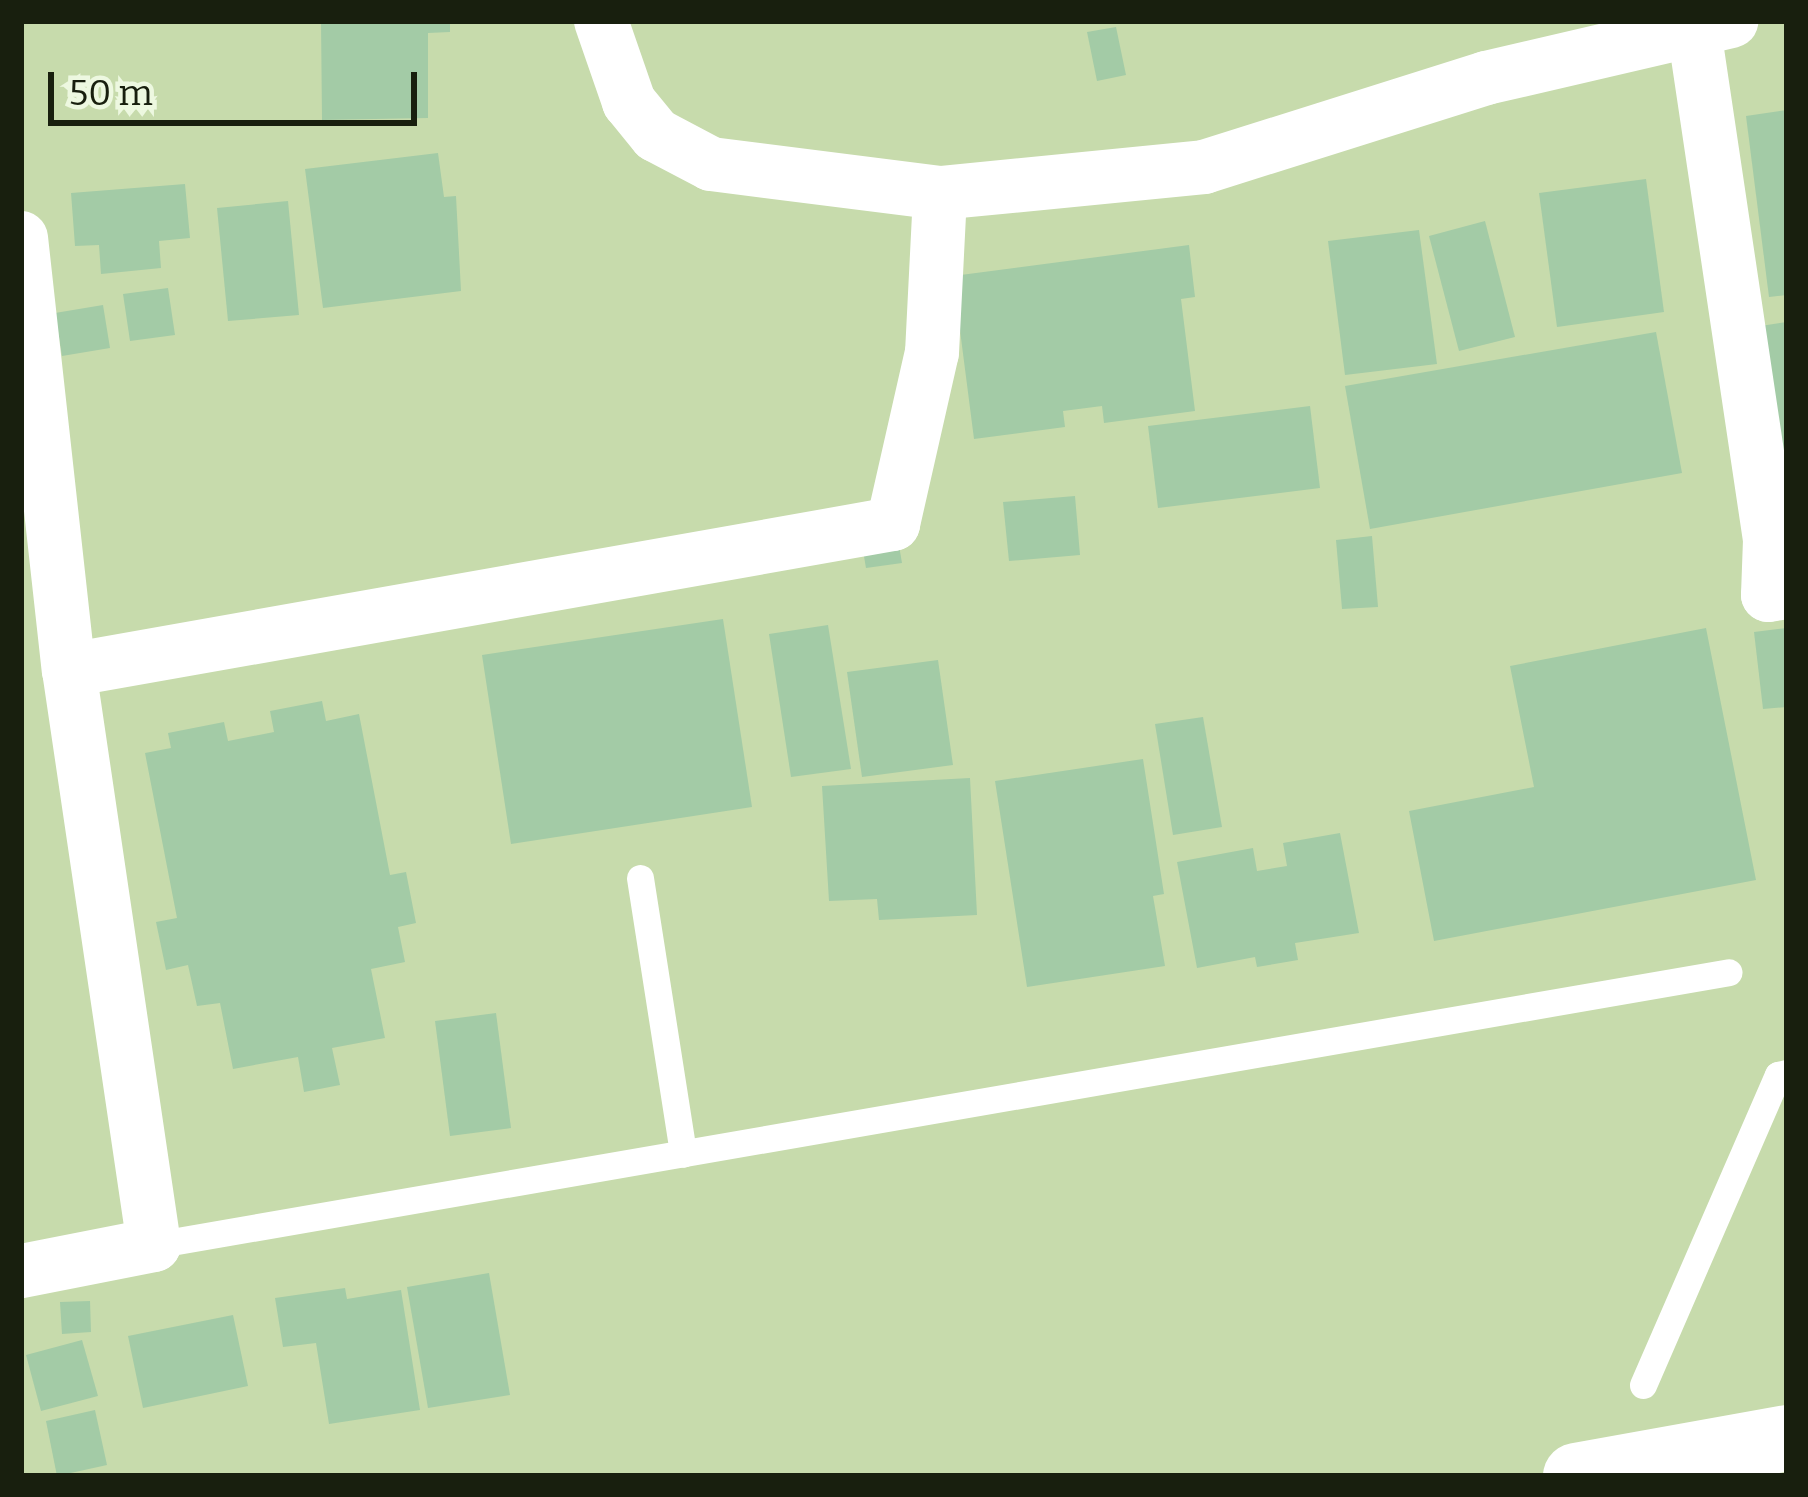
<!DOCTYPE html>
<style>
body{margin:0}
#map{position:relative;width:1808px;height:1497px;overflow:hidden;background:#c7dbac;font-family:Bitter,serif}
div>[style]{position:absolute}
.building>*{inset:0;background:#a3cba6}
.service>*{height:27px;margin:-13.5px;padding:0 13.5px;transform-origin:13.5px;border-radius:13.5px;background:#fff}
.minor>*{height:54px;margin:-27px;padding:0 27px;transform-origin:27px;border-radius:27px;background:#fff}
.trunk>*{height:66px;margin:-33px;padding:0 33px;transform-origin:33px;border-radius:33px;background:#fff}
span{translate:-50% -50%;white-space:nowrap;text-align:center;line-height:1.15;-webkit-text-stroke:9px #edf8e0;paint-order:stroke}
.frame{position:absolute;inset:0;border:24px solid #181f0e;pointer-events:none}
.scale{position:absolute;left:48px;top:72px;width:369px;height:54px;box-sizing:border-box;border:6px solid #181f0e;border-top:0;padding-left:15px;font-size:36px;line-height:42px;white-space:nowrap;color:#181f0e;-webkit-text-stroke:9px #edf8e0;paint-order:stroke}
</style>
<div id="map">
<div class="building">
<div style="clip-path:polygon(321px 21px,450px 21px,450px 32px,428px 33px,428px 118px,322px 120px)"></div>
<div style="clip-path:polygon(1116px 27px,1126px 75px,1097px 81px,1087px 32px)"></div>
<div style="clip-path:polygon(1787px 110px,1787px 295px,1769px 297px,1746px 116px)"></div>
<div style="clip-path:polygon(438px 153px,444px 197px,456px 196px,461px 291px,323px 308px,305px 169px)"></div>
<div style="clip-path:polygon(1646px 179px,1664px 312px,1557px 327px,1539px 193px)"></div>
<div style="clip-path:polygon(185px 184px,190px 238px,159px 241px,161px 268px,101px 274px,99px 245px,75px 246px,71px 193px)"></div>
<div style="clip-path:polygon(288px 201px,299px 315px,228px 321px,217px 208px)"></div>
<div style="clip-path:polygon(1485px 221px,1515px 337px,1459px 351px,1429px 236px)"></div>
<div style="clip-path:polygon(1419px 230px,1437px 364px,1345px 375px,1328px 241px)"></div>
<div style="clip-path:polygon(1189px 245px,1195px 297px,1181px 299px,1195px 411px,1104px 423px,1102px 406px,1063px 411px,1065px 427px,974px 439px,953px 276px)"></div>
<div style="clip-path:polygon(168px 288px,175px 335px,130px 341px,123px 294px)"></div>
<div style="clip-path:polygon(103px 305px,110px 348px,62px 356px,55px 313px)"></div>
<div style="clip-path:polygon(1787px 322px,1787px 457px,1775px 459px,1754px 327px)"></div>
<div style="clip-path:polygon(1656px 332px,1682px 473px,1370px 529px,1345px 386px)"></div>
<div style="clip-path:polygon(1310px 406px,1320px 488px,1158px 508px,1148px 426px)"></div>
<div style="clip-path:polygon(1075px 496px,1080px 555px,1009px 561px,1003px 502px)"></div>
<div style="clip-path:polygon(1372px 536px,1378px 607px,1342px 609px,1336px 540px)"></div>
<div style="clip-path:polygon(898px 540px,902px 563px,866px 568px,862px 545px)"></div>
<div style="clip-path:polygon(723px 619px,752px 807px,511px 844px,482px 655px)"></div>
<div style="clip-path:polygon(828px 625px,851px 769px,791px 777px,769px 634px)"></div>
<div style="clip-path:polygon(1706px 628px,1756px 880px,1434px 941px,1409px 811px,1534px 787px,1510px 666px)"></div>
<div style="clip-path:polygon(1787px 628px,1787px 707px,1763px 709px,1754px 632px)"></div>
<div style="clip-path:polygon(938px 660px,953px 765px,862px 777px,847px 672px)"></div>
<div style="clip-path:polygon(322px 701px,326px 721px,359px 714px,390px 875px,406px 872px,416px 923px,398px 927px,405px 962px,371px 969px,385px 1038px,332px 1048px,340px 1085px,304px 1092px,298px 1057px,233px 1069px,220px 1003px,197px 1006px,188px 965px,166px 970px,156px 922px,177px 918px,145px 753px,171px 748px,168px 733px,224px 722px,228px 741px,274px 732px,270px 711px)"></div>
<div style="clip-path:polygon(1203px 717px,1222px 827px,1173px 835px,1155px 724px)"></div>
<div style="clip-path:polygon(1143px 759px,1164px 894px,1153px 896px,1165px 966px,1027px 987px,995px 781px)"></div>
<div style="clip-path:polygon(970px 778px,977px 915px,879px 920px,877px 899px,829px 901px,822px 786px)"></div>
<div style="clip-path:polygon(1340px 833px,1359px 933px,1295px 943px,1298px 960px,1257px 967px,1255px 957px,1197px 968px,1177px 862px,1253px 848px,1257px 871px,1287px 866px,1283px 843px)"></div>
<div style="clip-path:polygon(496px 1013px,511px 1128px,450px 1136px,435px 1021px)"></div>
<div style="clip-path:polygon(489px 1273px,510px 1395px,428px 1408px,407px 1287px)"></div>
<div style="clip-path:polygon(345px 1288px,347px 1299px,401px 1290px,420px 1410px,329px 1424px,316px 1343px,283px 1347px,275px 1298px)"></div>
<div style="clip-path:polygon(90px 1301px,91px 1332px,62px 1334px,60px 1302px)"></div>
<div style="clip-path:polygon(233px 1315px,248px 1386px,143px 1408px,128px 1336px)"></div>
<div style="clip-path:polygon(82px 1340px,98px 1396px,41px 1411px,26px 1355px)"></div>
<div style="clip-path:polygon(95px 1410px,107px 1465px,57px 1476px,46px 1421px)"></div>
</div>
<div class="service">
<div style="left:640px;top:878px;width:279px;rotate:81.1deg"></div>
<div style="left:154px;top:1245px;width:1598px;rotate:-9.83deg"></div>
<div style="left:1643px;top:1385px;width:338px;rotate:-66.5deg"></div>
<div style="left:1778px;top:1075px;width:9px;rotate:-13deg"></div>
</div>
<div class="minor">
<div style="left:601px;top:21px;width:86px;rotate:70.9deg"></div>
<div style="left:629px;top:102px;width:43px;rotate:50.7deg"></div>
<div style="left:656px;top:135px;width:62px;rotate:27.8deg"></div>
<div style="left:711px;top:164px;width:231px;rotate:7.2deg"></div>
<div style="left:940px;top:193px;width:265px;rotate:-5.6deg"></div>
<div style="left:1204px;top:167px;width:296px;rotate:-17.5deg"></div>
<div style="left:1486px;top:78px;width:252px;rotate:-13.1deg"></div>
<div style="left:1694px;top:30px;width:516px;rotate:81.52deg"></div>
<div style="left:1770px;top:540px;width:55px;rotate:92.1deg"></div>
<div style="left:1768px;top:595px;width:19px;rotate:-9deg"></div>
<div style="left:21px;top:238px;width:435px;rotate:83.7deg"></div>
<div style="left:69px;top:670px;width:581px;rotate:81.59deg"></div>
<div style="left:154px;top:1245px;width:136px;rotate:168.9deg"></div>
<div style="left:69px;top:670px;width:837px;rotate:-10.05deg"></div>
<div style="left:893px;top:524px;width:175px;rotate:-77.2deg"></div>
<div style="left:932px;top:353px;width:160px;rotate:-87.1deg"></div>
</div>
<div class="trunk">
<div style="left:1576px;top:1476px;width:214px;rotate:-10.2deg"></div>
</div>
<div class="frame"></div>
<div class="scale">50 m</div>
</div>
